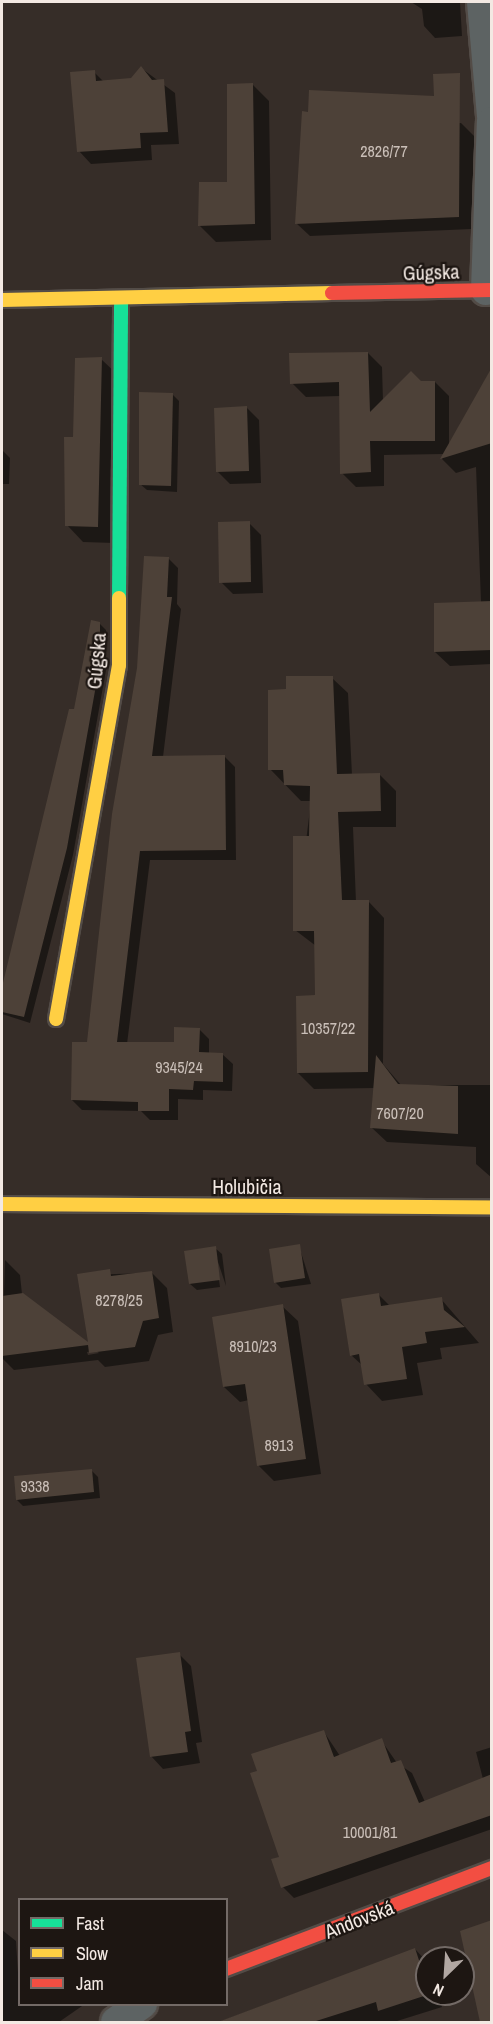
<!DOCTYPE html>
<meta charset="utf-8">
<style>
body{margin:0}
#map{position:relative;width:493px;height:2024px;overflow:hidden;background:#362d28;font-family:"Archivo Narrow",sans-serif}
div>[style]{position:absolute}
.shadow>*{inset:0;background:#0007}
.building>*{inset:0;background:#4d4138}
.roads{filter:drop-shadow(2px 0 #534c47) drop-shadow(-2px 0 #534c47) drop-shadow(0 2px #534c47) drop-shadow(0 -2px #534c47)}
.street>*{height:30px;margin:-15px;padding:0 15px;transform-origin:15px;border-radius:15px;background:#5d6363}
.fast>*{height:14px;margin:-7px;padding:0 7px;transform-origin:7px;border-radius:7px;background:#16e098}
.slow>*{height:14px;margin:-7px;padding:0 7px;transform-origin:7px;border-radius:7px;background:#ffcf43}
.jam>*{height:14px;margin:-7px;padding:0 7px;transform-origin:7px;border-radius:7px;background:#f24e42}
span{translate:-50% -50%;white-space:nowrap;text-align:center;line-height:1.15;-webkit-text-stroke:4.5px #1d1612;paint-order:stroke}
.number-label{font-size:16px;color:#cabfb8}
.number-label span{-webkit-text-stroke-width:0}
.street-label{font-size:20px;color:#f3e9e3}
.frame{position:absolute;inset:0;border:3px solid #f3e9e3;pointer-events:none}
.legend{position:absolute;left:18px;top:1898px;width:210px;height:108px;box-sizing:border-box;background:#1d1612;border:2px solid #736a66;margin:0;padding:8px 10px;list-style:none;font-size:18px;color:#f3e9e3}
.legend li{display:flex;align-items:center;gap:12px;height:30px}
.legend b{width:30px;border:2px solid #736a66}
.north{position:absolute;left:415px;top:1946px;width:60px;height:60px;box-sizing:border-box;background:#1d1612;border:2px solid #736a66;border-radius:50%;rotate:205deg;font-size:16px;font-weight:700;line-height:24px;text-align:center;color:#f3e9e3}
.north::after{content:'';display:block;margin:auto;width:21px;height:27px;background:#b1a7a2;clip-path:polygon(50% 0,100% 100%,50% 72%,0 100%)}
</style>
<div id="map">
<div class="shadow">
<div style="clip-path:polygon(411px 2px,460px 2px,462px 36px,435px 38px,424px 26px,422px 9px)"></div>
<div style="clip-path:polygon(141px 68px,175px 93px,179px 144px,151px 145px,152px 160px,91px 164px,79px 151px,94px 72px,104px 82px,132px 79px)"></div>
<div style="clip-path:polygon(253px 85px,269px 101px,271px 240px,216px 242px,200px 226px,228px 183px)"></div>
<div style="clip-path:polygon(461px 123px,475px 137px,472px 229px,310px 236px,296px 223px,411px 124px)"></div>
<div style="clip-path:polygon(368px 353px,382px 367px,383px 401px,421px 382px,435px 382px,449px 396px,449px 446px,492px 382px,492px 664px,450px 666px,435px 652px,481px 603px,476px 467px,456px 473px,442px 459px,444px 454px,384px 455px,384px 486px,356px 487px,342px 473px,340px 396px,306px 397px,292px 383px)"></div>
<div style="clip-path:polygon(101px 359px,118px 375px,114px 543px,83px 542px,67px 525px)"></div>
<div style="clip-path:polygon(173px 395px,179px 401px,177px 492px,147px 490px,140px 484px)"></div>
<div style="clip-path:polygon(247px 408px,259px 420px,261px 483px,230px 484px,218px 472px)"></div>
<div style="clip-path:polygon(2px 450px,10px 458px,9px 484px,2px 484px)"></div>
<div style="clip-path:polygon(249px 523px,261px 535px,263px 593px,233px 594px,221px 582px)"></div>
<div style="clip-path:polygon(168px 558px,178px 568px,177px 604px,181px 609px,163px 757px,225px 757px,235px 767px,236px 860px,150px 860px,127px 1044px,176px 1043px,199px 1029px,209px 1039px,209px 1054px,222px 1054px,233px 1064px,232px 1091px,203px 1090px,203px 1100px,178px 1099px,178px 1120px,150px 1120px,141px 1111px,82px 1110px,72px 1100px,88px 1044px)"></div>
<div style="clip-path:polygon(100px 624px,106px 630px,106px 670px,73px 855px,30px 1023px,2px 1014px,2px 992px,70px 710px,75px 711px)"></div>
<div style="clip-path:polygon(332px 678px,348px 693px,352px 775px,380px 775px,396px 791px,396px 827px,353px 827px,356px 902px,369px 902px,384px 918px,383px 1064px,401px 1085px,492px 1085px,492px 1178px,476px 1164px,476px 1147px,387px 1142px,372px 1128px,375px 1088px,314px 1089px,298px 1073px,316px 997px,316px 946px,295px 930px,311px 801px,301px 801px,270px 769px,287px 690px)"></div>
<div style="clip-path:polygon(299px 1246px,311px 1284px,281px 1288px,275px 1282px)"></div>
<div style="clip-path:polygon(215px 1248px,222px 1254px,226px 1286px,215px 1253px,220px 1287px,197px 1290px,190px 1284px)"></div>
<div style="clip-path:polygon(evenodd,5px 1260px,20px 1275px,22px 1294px,90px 1346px,79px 1275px,152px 1273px,167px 1288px,173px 1332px,158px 1335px,149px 1361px,105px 1367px,98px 1360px,14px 1370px,2px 1358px,5px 1260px,96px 1351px,99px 1353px,88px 1355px,87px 1352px,96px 1351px)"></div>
<div style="clip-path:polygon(379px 1295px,390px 1306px,441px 1299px,479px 1343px,440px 1348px,442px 1359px,417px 1363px,423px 1395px,382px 1401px,366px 1384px,363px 1366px,351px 1355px)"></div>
<div style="clip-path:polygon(282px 1306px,298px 1321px,321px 1474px,274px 1481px,259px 1466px,249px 1400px,240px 1402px,224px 1387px)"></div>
<div style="clip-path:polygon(92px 1471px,98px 1477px,100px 1498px,23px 1506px,17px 1500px)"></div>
<div style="clip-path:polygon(179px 1654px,191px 1666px,202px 1742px,196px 1743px,200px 1763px,163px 1769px,151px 1756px)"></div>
<div style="clip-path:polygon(324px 1732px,340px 1756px,381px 1740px,397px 1763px,412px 1773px,425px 1802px,483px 1779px,476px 1752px,492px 1747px,492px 1829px,294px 1898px,283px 1887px,281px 1857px)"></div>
<div style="clip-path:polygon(2px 1930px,16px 1941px,20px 2004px,85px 2004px,59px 2022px,2px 2022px)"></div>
<div style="clip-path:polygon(415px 1949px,427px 1962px,427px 1994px,438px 1994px,442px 2007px,394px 2022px,219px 2022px)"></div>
</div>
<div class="building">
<div style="clip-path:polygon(141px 66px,152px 80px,164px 79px,168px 132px,140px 133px,141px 148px,77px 152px,70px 72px,95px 70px,96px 81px,131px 78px)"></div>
<div style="clip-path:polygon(460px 73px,459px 217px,295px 224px,302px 111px,308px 112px,309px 90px,434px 96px,433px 74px)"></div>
<div style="clip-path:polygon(253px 83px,255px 224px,198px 226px,199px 182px,227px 182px,227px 84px)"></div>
<div style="clip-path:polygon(368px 352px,370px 412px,411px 371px,421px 381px,435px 381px,435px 441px,370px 441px,371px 472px,340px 474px,339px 382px,290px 384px,289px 353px)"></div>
<div style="clip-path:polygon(102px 357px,98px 527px,65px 526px,64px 437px,73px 437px,75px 358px)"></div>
<div style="clip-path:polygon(492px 367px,492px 443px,440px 459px)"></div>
<div style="clip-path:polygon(139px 392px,173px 393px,171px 486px,139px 485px)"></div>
<div style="clip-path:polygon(247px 406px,249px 471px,216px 472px,214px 408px)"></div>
<div style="clip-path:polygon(250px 521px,251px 582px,219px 583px,218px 522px)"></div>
<div style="clip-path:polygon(144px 556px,169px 557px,167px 597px,172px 597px,152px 756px,225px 755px,226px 850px,140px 851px,117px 1042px,174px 1042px,174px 1027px,200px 1028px,199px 1052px,223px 1053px,223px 1082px,194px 1081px,193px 1090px,169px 1089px,169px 1111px,138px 1111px,138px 1102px,71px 1100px,72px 1042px,87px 1042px,112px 814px,137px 668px)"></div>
<div style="clip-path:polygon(492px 601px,492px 650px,434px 652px,434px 603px)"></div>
<div style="clip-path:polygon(91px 620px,100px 622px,100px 663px,67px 848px,24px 1017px,2px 1012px,2px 987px,69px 709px,74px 709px)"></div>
<div style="clip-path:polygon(286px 676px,333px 676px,337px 774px,380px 773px,381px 811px,338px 812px,342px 900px,369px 900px,368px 1072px,297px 1073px,296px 996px,315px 995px,314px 931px,293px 931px,293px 836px,309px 836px,310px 786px,284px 785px,283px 770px,268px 770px,268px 690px,286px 689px)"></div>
<div style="clip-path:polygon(376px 1055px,398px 1084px,458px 1086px,458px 1134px,370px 1128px)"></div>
<div style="clip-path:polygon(300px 1244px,305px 1278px,274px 1283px,269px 1249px)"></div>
<div style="clip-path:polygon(216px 1246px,220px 1280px,189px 1284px,184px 1251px)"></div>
<div style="clip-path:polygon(110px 1269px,111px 1276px,152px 1271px,159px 1318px,143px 1321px,135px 1347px,89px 1353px,88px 1345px,2px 1356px,2px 1296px,23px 1293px,88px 1342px,77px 1274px)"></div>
<div style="clip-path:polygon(379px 1293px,381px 1306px,442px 1297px,444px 1310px,465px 1327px,425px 1332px,427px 1343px,402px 1347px,407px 1379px,364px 1385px,359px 1354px,350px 1356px,341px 1299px)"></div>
<div style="clip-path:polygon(283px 1304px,306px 1459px,257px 1466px,245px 1384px,223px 1387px,212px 1317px)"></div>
<div style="clip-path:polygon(92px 1469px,94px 1492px,16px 1500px,14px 1476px)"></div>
<div style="clip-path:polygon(180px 1652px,191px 1731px,185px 1732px,188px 1752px,150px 1757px,136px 1658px)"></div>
<div style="clip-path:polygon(324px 1730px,334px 1757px,382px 1738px,391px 1763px,401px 1760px,419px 1803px,492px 1774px,492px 1815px,281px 1888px,271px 1859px,279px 1857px,250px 1773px,257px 1771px,251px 1754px)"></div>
<div style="clip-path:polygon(492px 1920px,492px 2021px,480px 2022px,460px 1931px)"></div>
<div style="clip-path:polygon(415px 1948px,430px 1994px,378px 2011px,376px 2002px,313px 2022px,218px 2022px)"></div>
</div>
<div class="roads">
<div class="street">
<div style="left:482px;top:2px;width:114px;rotate:85deg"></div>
<div style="left:486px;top:290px;width:168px;rotate:-88deg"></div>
<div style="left:116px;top:2022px;width:32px;rotate:-35deg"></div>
</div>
<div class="fast">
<div style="left:119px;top:598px;width:297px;rotate:-89.6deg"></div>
</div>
<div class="slow">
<div style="left:2px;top:300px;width:330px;rotate:-1.2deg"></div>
<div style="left:56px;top:1019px;width:360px;rotate:-79.9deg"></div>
<div style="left:119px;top:665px;width:67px;rotate:-90deg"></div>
<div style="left:2px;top:1204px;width:490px;rotate:0.4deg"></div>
</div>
<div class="jam">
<div style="left:332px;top:293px;width:160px;rotate:-1.1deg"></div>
<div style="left:226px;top:1969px;width:285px;rotate:-20.8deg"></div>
</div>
</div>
<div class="number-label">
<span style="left:384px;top:151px">2826/77</span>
<span style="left:328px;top:1028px">10357/22</span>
<span style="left:179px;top:1067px">9345/24</span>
<span style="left:400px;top:1113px">7607/20</span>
<span style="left:119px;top:1300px">8278/25</span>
<span style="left:253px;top:1346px">8910/23</span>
<span style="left:279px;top:1445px">8913</span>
<span style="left:35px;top:1486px">9338</span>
<span style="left:370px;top:1832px">10001/81</span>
</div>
<div class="street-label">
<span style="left:431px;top:272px;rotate:-2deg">Gúgska</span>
<span style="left:96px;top:661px;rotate:-85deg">Gúgska</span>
<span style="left:247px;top:1186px">Holubičia</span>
<span style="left:359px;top:1919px;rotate:-21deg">Andovská</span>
</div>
<div class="frame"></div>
<ul class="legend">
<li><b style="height:8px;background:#16e098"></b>Fast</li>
<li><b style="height:8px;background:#ffcf43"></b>Slow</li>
<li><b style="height:8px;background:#f24e42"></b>Jam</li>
</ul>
<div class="north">N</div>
</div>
